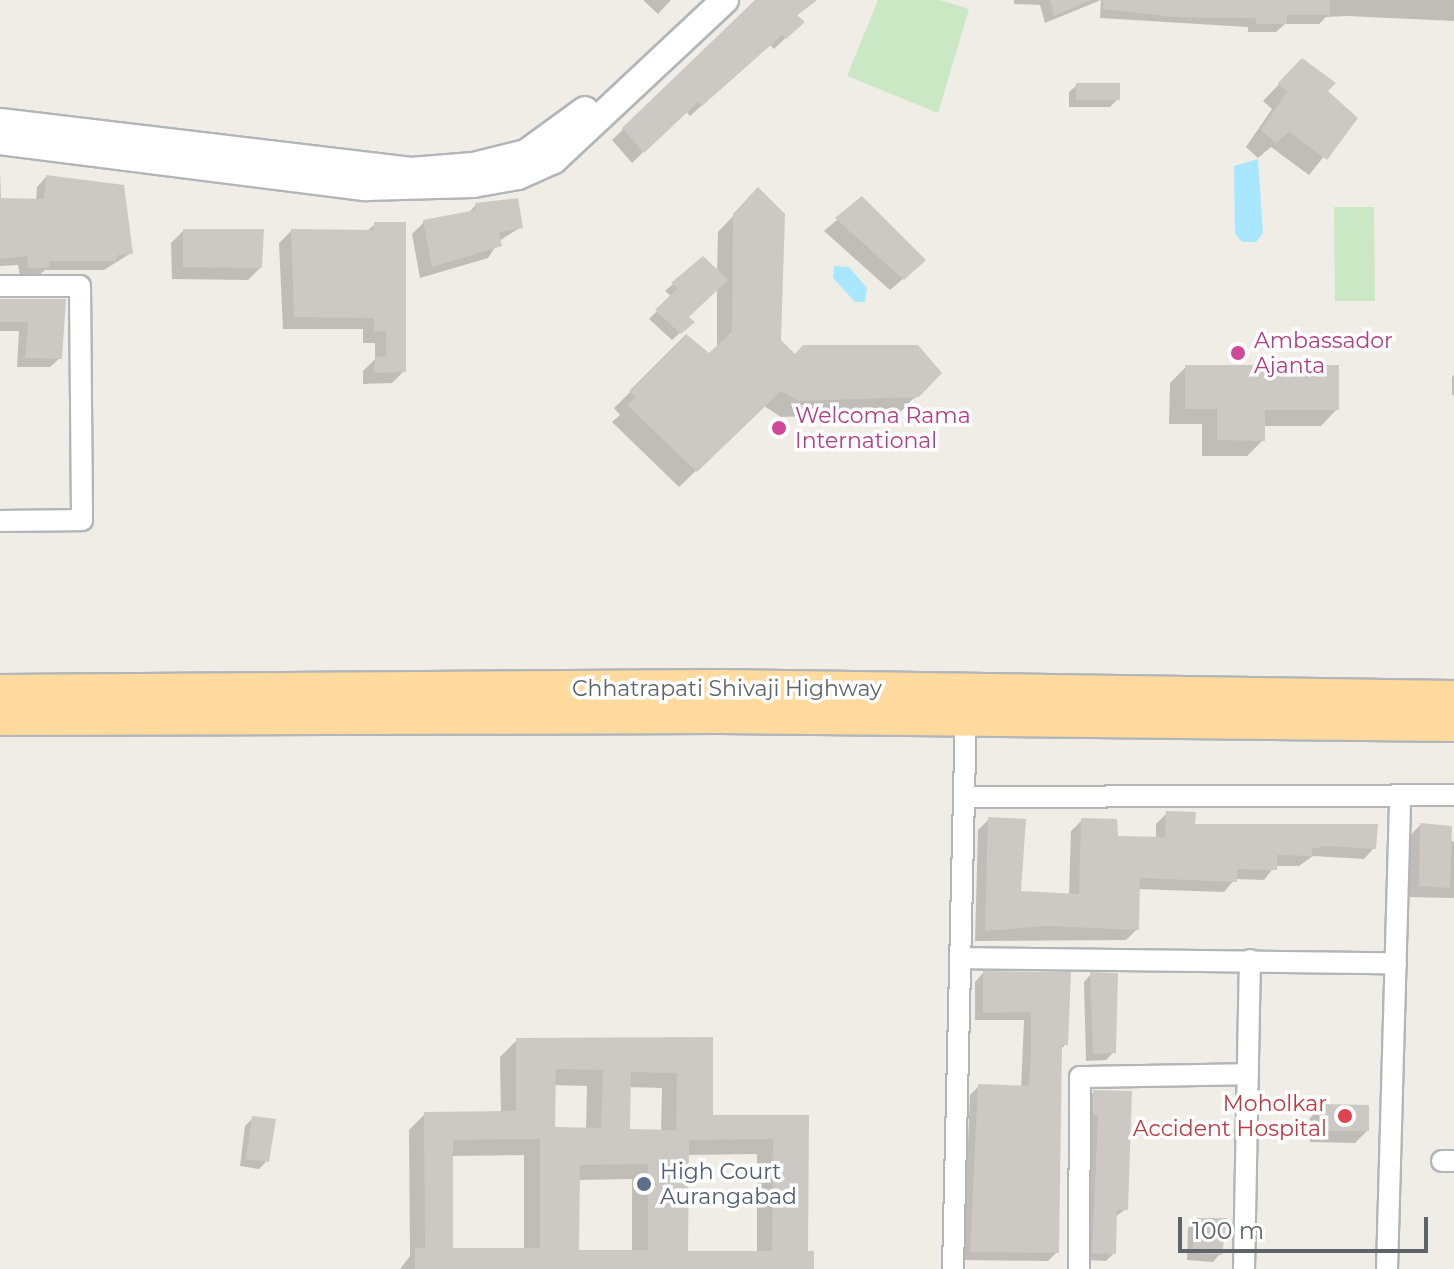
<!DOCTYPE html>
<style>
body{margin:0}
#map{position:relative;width:1454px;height:1269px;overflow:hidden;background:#f0ede7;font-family:Montserrat,sans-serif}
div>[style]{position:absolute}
.green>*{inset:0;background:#c9e8c3}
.water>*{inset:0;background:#a8e7ff}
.shadow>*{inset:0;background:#0003}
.building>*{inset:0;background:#ccc8c4}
.roads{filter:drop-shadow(2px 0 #b2b6b9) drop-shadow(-2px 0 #b2b6b9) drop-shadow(0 2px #b2b6b9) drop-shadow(0 -2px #b2b6b9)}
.minor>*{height:20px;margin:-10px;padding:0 10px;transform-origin:10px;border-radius:10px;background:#fff}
.tertiary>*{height:26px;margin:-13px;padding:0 13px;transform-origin:13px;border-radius:13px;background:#fff}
.trunk>*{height:34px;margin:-17px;padding:0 17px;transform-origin:17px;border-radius:17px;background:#ffda9e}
.dots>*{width:22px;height:22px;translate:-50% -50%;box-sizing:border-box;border:4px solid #fff;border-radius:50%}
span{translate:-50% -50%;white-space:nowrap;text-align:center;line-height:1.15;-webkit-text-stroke:7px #fff;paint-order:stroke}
.hotel-label{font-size:22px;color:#b23c85}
.left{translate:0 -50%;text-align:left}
.street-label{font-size:22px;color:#5e6467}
.health-label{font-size:22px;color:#be3a42}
.right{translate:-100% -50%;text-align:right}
.service-label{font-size:22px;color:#4e5e75}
.scale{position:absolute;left:1178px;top:1217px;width:250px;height:36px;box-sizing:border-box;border:4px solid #5e6467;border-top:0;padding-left:10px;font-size:24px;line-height:28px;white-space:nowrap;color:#5e6467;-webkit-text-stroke:6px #fff;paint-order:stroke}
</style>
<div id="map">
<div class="green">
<div style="clip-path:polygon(878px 0,940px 0,969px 9px,938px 113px,847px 76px)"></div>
<div style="clip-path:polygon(1334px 207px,1374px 207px,1375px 301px,1335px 301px)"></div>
</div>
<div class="water">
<div style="clip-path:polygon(1258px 159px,1263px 233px,1256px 242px,1242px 242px,1235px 234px,1234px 166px)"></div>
<div style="clip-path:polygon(834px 266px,849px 267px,867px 288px,865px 302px,855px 302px,833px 278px)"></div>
</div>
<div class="shadow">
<div style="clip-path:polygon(671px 0,658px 14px,644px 1px,644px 0)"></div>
<div style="clip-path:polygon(757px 0,817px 0,796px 16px,802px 22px,774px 49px,770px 45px,690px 116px,686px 111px,632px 163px,612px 140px)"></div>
<div style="clip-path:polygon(1014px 0,1101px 0,1045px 23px,1040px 5px,1014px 4px)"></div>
<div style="clip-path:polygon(1101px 0,1454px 0,1454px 21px,1347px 16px,1326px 17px,1319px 24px,1285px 24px,1276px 32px,1248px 32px,1248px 27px,1100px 18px)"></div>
<div style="clip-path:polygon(1302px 60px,1325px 91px,1355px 118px,1309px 175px,1271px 147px,1258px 158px,1246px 147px,1272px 109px,1263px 101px)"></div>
<div style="clip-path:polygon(1077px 85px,1118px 99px,1110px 107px,1069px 107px,1069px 92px)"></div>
<div style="clip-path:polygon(0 173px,1px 200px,36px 201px,37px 187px,46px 177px,131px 253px,104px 270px,45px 270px,38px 276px,20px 276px,18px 265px,0 266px)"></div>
<div style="clip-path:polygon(758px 190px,779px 341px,794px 356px,917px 396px,900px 413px,781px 417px,764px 406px,679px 487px,612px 422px,620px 415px,614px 408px,686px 337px,709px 356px,717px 349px,717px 288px,687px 317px,692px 322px,672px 340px,649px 319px,672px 297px,665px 291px,673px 284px,717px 272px,718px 232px)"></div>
<div style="clip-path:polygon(862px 199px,911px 272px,890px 290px,824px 231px)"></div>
<div style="clip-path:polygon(476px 205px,521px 227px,499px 241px,488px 258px,420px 278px,412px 234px,424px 222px,468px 213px)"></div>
<div style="clip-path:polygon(375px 224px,404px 371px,392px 383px,363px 384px,363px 371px,375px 359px,375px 343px,363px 343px,363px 329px,283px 329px,279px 243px,291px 231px,366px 232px)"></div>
<div style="clip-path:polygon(183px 231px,260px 268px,248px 280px,172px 279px,171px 243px)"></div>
<div style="clip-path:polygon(0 300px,64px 301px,60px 358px,50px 367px,17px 367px,19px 331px,0 331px)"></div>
<div style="clip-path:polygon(1186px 367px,1337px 409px,1321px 426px,1263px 426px,1263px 440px,1247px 456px,1202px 456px,1202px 424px,1169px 424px,1170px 383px)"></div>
<div style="clip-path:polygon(1454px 374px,1454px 395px,1452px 395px,1452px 377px)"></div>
<div style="clip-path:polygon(1167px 813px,1193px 826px,1374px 848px,1364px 859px,1313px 856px,1299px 866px,1275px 866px,1264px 880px,1235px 879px,1224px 892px,1138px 889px,1137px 929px,1126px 940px,975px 941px,978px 830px,989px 819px,1019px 893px,1069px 895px,1071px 831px,1082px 820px,1116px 838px,1156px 839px,1156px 824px)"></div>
<div style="clip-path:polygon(1420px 825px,1454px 842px,1454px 898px,1407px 897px,1408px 838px)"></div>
<div style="clip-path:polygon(983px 973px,1069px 974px,1066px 1044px,1060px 1050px,1057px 1252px,1048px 1261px,963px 1260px,970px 1095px,979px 1086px,1021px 1088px,1024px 1020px,975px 1020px,975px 982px)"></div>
<div style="clip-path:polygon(1091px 974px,1114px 1052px,1106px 1060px,1086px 1061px,1084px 982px)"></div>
<div style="clip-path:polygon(evenodd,711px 1039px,711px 1117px,807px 1117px,806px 1253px,812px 1269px,400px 1269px,410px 1256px,409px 1130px,425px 1114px,501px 1113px,500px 1057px,517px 1040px,711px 1039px,554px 1085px,587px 1086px,586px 1130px,553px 1129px,554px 1085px,711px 1039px,629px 1087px,662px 1088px,661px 1132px,628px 1131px,629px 1087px,711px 1039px,757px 1154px,757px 1253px,686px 1253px,687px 1155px,757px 1154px,711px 1039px,524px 1155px,524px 1250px,451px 1250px,451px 1156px,524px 1155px,711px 1039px,632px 1179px,632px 1252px,577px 1252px,578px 1180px,632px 1179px)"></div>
<div style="clip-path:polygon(1094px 1092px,1126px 1209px,1115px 1217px,1114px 1253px,1106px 1261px,1085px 1260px,1091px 1122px,1086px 1122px,1086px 1100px)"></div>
<div style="clip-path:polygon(1322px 1106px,1367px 1131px,1355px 1143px,1310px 1142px,1310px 1118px)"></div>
<div style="clip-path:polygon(253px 1118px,267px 1161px,259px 1169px,240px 1166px,245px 1126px)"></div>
<div style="clip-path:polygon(1195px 1220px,1220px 1254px,1213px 1262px,1187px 1260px,1188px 1228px)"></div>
</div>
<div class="building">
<div style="clip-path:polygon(755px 0,816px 0,797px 15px,805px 22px,786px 39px,782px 35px,702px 106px,698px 102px,644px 153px,622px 128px)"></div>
<div style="clip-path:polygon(1050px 0,1091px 0,1054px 16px)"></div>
<div style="clip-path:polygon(1103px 0,1330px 0,1330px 15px,1287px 15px,1287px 24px,1256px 24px,1256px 18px,1172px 17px,1103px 9px)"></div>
<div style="clip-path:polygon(1302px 58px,1336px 83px,1328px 91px,1358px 118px,1327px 160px,1289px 132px,1276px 143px,1261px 130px,1287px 92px,1278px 83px)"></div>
<div style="clip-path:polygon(1076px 83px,1120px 83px,1120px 100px,1076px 100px)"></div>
<div style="clip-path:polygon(46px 175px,124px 185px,133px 254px,118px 255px,115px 261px,49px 261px,49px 268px,28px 268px,27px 256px,0 259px,0 198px,44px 199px)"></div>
<div style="clip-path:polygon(758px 187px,785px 214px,781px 340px,795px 354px,803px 345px,918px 345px,942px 373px,919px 397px,798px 401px,781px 391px,697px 472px,627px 405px,635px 397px,629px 391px,686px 334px,709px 353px,732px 332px,733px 214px)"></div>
<div style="clip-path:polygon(862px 196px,926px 260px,904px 280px,835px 218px)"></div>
<div style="clip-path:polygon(518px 198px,523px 228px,499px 232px,502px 246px,432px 267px,423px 220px,476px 210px,475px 203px)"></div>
<div style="clip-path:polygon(374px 222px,406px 222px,406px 372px,374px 373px,375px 357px,386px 356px,386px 331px,374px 332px,374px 318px,294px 317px,291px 229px,374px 230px)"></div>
<div style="clip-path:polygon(183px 229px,264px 229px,262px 268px,183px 267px)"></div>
<div style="clip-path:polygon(703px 256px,728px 280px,689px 317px,695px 322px,681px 334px,655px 310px,678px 288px,671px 283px)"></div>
<div style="clip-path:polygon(0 299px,66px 299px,62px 359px,25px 358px,28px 322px,0 322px)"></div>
<div style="clip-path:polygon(1185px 365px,1339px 365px,1339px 410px,1265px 410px,1265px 441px,1217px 440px,1217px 409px,1185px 409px)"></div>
<div style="clip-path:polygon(1166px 811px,1196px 812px,1195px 824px,1378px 824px,1376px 849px,1325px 846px,1312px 849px,1312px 856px,1277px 855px,1277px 870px,1237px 869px,1237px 882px,1140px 878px,1139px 930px,1046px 926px,985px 931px,988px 817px,1026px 819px,1021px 891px,1079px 894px,1081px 818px,1117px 819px,1118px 836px,1165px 837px)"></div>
<div style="clip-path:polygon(1420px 823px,1452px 826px,1450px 888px,1419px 886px)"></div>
<div style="clip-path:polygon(983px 971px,1071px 972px,1068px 1045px,1062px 1045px,1059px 1253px,970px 1252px,978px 1084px,1029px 1086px,1031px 1052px,1031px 1012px,983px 1013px)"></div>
<div style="clip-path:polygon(1090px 972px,1118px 973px,1116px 1053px,1093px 1054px)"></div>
<div style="clip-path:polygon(evenodd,713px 1037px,713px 1115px,809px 1115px,808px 1251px,814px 1251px,814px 1269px,415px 1269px,415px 1248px,425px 1248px,424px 1112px,516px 1111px,516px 1038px,713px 1037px,556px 1069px,603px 1070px,601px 1128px,555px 1127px,556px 1069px,713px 1037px,631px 1072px,677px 1073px,676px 1130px,630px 1129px,631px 1072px,713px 1037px,540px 1139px,540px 1248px,453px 1248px,453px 1140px,540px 1139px,713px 1037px,773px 1139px,772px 1251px,688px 1251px,689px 1140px,773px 1139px,713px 1037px,648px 1164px,648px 1250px,579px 1250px,580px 1165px,648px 1164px)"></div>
<div style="clip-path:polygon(1093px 1090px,1132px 1091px,1128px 1210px,1117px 1210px,1116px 1254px,1092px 1253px,1098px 1115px,1093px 1115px)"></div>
<div style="clip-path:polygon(1322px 1104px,1369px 1105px,1369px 1131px,1321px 1131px)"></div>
<div style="clip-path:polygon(252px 1116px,276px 1119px,269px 1162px,246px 1159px)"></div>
<div style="clip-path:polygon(1195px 1218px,1227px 1218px,1222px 1255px,1193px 1253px)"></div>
</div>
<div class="roads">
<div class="minor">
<div style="left:0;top:286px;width:80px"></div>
<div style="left:80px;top:286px;width:234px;rotate:89.5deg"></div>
<div style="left:82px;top:520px;width:82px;rotate:179.3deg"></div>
<div style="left:964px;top:797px;width:490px;rotate:-0.2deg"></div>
<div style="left:962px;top:958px;width:434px;rotate:0.7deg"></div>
<div style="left:1442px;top:1161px;width:12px"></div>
<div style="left:953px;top:1269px;width:560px;rotate:-88.67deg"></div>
<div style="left:1079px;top:1269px;width:192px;rotate:-89.7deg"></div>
<div style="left:1080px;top:1077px;width:168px;rotate:-1deg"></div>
<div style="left:1244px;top:1269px;width:309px;rotate:-88.9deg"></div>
<div style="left:1387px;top:1269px;width:471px;rotate:-88.4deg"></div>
</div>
<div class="tertiary">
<div style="left:0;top:122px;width:414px;rotate:6.8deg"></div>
<div style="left:411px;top:171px;width:62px;rotate:-4.6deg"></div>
<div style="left:473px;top:166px;width:55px;rotate:-13.8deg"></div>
<div style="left:526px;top:153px;width:73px;rotate:-36.1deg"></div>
<div style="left:0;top:141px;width:369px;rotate:7.2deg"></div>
<div style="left:366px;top:187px;width:107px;rotate:-1.6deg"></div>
<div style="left:473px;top:184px;width:46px;rotate:-10.1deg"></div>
<div style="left:518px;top:176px;width:39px;rotate:-24deg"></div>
<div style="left:554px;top:160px;width:234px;rotate:-43.1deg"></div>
</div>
<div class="trunk">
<div style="left:0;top:692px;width:719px;rotate:-0.4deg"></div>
<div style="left:719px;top:687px;width:735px;rotate:0.86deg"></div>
<div style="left:0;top:718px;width:719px;rotate:-0.16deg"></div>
<div style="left:719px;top:716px;width:735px;rotate:0.62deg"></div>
</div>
</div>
<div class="dots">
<div style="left:1238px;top:353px;background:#d1479c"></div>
<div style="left:779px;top:428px;background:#d1479c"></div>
<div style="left:1345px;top:1116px;background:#e0444e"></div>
<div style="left:644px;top:1184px;background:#5c6f8a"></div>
</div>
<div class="hotel-label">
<span class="left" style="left:1254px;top:353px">Ambassador<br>Ajanta</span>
<span class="left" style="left:795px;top:428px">Welcoma Rama<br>International</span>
</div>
<div class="street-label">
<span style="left:727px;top:689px">Chhatrapati Shivaji Highway</span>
</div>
<div class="health-label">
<span class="right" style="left:1327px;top:1116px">Moholkar<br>Accident Hospital</span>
</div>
<div class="service-label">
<span class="left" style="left:660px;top:1184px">High Court<br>Aurangabad</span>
</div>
<div class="scale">100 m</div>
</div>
